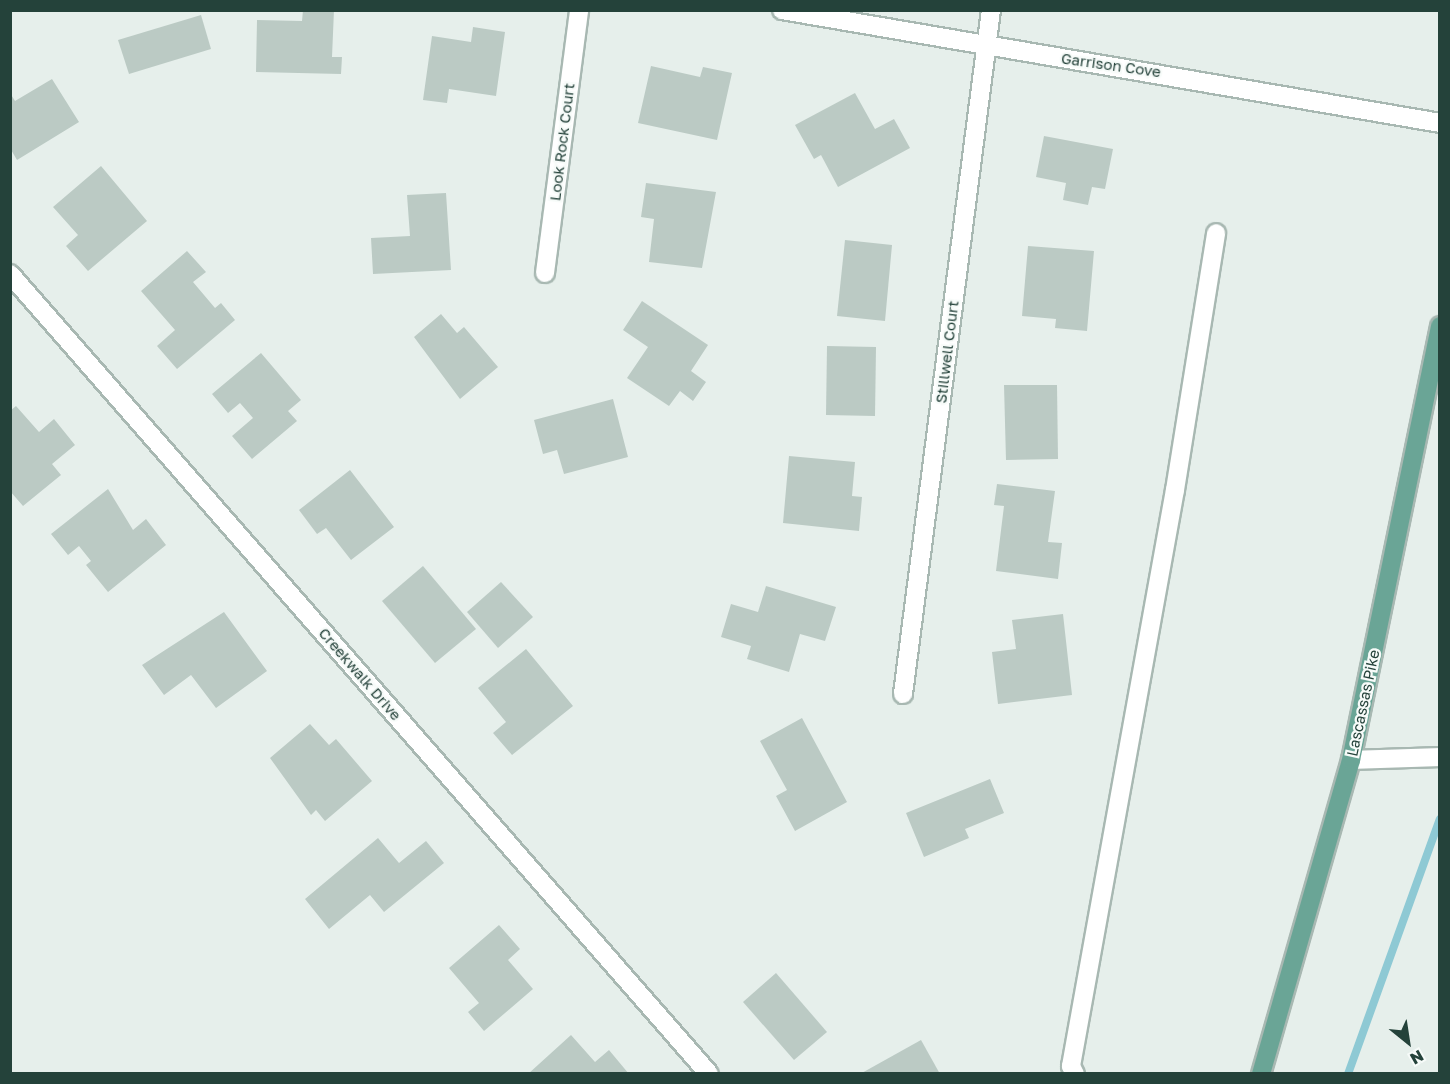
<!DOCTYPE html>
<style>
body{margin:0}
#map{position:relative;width:1450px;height:1084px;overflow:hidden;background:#e6efeb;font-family:"Golos Text",sans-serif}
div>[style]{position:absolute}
.stream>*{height:8px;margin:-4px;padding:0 4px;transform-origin:4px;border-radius:4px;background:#8ec9d4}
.building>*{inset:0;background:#bbcac4}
.roads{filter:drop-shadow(2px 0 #a8b8b2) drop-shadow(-2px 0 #a8b8b2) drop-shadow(0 2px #a8b8b2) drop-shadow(0 -2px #a8b8b2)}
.minor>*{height:18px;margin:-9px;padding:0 9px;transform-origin:9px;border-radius:9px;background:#fff}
.major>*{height:18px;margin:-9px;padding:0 9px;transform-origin:9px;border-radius:9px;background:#6aa596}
span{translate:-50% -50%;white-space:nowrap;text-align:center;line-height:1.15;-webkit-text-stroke:4.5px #f7fbf9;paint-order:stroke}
.street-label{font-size:15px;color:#24423a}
.frame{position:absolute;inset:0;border:12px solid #24423a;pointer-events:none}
.north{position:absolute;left:1378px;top:1012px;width:60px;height:60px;-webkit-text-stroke:4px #f7fbf9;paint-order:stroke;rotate:150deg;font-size:16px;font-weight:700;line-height:24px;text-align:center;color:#24423a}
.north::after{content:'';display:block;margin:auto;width:21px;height:27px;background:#24423a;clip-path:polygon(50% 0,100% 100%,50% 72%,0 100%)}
</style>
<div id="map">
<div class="stream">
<div style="left:1348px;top:1074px;width:271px;rotate:-70.2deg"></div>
</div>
<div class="building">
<div style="clip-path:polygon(303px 10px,334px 10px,332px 57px,342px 57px,341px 74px,256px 72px,257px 20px,302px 21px)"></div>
<div style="clip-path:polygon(201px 15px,211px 49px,129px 74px,118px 40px)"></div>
<div style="clip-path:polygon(473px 27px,505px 32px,496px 96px,449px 89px,447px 103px,423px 100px,432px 36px,471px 42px)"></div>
<div style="clip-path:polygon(651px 66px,700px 77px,703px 67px,732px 73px,717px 140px,638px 123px)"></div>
<div style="clip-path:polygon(52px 79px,79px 122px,17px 160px,10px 148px,10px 93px,15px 101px)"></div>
<div style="clip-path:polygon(855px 93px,875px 129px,894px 119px,910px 148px,838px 187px,821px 155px,814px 159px,795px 125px)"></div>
<div style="clip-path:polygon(1044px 136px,1113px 149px,1105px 189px,1092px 187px,1088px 205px,1063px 200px,1066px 183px,1036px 177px)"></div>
<div style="clip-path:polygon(101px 166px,147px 221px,88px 271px,66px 246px,78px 235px,53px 207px)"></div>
<div style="clip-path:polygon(646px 183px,716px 192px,702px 268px,649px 262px,654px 219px,641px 217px)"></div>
<div style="clip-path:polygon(446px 193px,451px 270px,373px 274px,371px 238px,410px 236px,407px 195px)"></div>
<div style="clip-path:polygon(845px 240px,892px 245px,885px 321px,837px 316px)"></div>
<div style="clip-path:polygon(1028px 246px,1094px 251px,1087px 331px,1055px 328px,1056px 319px,1022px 316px)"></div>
<div style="clip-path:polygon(187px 251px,206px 272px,193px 282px,215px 308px,221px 303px,235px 320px,177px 369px,157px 346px,175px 330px,141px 291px)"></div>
<div style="clip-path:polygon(642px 301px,708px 345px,691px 371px,706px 382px,693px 401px,680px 391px,669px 406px,627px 378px,648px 347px,623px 330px)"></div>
<div style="clip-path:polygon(441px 314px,457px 333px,464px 327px,498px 367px,460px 399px,414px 337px)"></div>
<div style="clip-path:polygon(827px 346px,876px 347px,875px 416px,826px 415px)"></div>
<div style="clip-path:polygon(261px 353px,301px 400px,288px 411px,297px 421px,252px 459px,232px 436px,253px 418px,240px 403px,228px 413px,212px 394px)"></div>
<div style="clip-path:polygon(1004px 385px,1057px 385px,1058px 459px,1006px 460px)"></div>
<div style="clip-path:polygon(613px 399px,628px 457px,564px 474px,557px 450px,543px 454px,534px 420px)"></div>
<div style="clip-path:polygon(16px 406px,39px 432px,54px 419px,75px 445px,52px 464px,61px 475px,23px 506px,10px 491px,10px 411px)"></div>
<div style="clip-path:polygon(789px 456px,855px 462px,852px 496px,862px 497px,859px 531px,783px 523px)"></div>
<div style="clip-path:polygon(350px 470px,394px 527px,351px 560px,326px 528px,317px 534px,299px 510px)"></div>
<div style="clip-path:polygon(997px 484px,1055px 491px,1048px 542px,1062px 543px,1058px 579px,996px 571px,1004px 506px,994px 505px)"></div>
<div style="clip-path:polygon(108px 489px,133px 530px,146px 519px,166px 545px,108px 592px,86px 565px,91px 561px,79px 546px,68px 555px,51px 534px)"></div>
<div style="clip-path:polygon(423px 566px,476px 629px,435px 663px,382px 601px)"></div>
<div style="clip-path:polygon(501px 582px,533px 617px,498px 648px,467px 612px)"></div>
<div style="clip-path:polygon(766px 586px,836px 607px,825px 641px,800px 634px,789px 672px,747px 659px,751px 646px,721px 637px,731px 604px,758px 612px)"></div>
<div style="clip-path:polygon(224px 612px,267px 671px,216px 708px,191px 675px,164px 695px,142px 665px)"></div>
<div style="clip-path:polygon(1063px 614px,1072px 695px,998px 704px,992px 652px,1016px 649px,1012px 620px)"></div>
<div style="clip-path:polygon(526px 649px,573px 706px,512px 755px,493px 733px,506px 722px,478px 688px)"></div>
<div style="clip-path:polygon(802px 718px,847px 802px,795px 831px,776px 796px,787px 790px,760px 741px)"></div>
<div style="clip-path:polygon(310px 724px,329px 745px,336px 739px,372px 781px,325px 821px,316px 810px,311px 815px,270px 758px)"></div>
<div style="clip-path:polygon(990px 779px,1004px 813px,965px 829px,969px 838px,924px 857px,906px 813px)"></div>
<div style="clip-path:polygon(378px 838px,399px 863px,426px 841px,444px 863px,384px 912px,370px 895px,329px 929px,305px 899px)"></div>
<div style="clip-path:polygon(499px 925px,520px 949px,508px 960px,533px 989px,484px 1031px,468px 1012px,479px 1003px,449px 968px)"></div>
<div style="clip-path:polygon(776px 973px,827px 1032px,794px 1060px,743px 1002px)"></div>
<div style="clip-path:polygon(571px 1035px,595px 1062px,609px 1050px,629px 1074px,528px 1074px)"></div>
<div style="clip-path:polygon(921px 1040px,940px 1074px,860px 1074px)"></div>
</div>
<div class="roads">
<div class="minor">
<div style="left:782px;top:10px;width:668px;rotate:9.74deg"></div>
<div style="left:545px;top:273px;width:265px;rotate:-82.6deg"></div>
<div style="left:10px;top:274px;width:1062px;rotate:48.85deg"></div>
<div style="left:903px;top:694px;width:690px;rotate:-82.67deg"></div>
<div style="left:1351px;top:760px;width:89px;rotate:-1.9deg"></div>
<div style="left:1075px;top:1074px;width:9px;rotate:-117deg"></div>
<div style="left:1071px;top:1066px;width:585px;rotate:-79.77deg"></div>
<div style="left:1175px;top:490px;width:260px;rotate:-80.9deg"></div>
</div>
<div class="major">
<div style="left:1261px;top:1074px;width:327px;rotate:-74deg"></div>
<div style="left:1351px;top:760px;width:443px;rotate:-78.4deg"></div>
</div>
</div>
<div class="street-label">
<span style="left:1111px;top:65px;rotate:8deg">Garrison Cove</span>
<span style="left:562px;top:142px;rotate:-83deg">Look Rock Court</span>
<span style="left:947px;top:352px;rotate:-83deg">Stillwell Court</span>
<span style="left:360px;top:674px;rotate:49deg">Creekwalk Drive</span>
<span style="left:1363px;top:703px;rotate:-78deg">Lascassas Pike</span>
</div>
<div class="frame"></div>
<div class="north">N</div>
</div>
